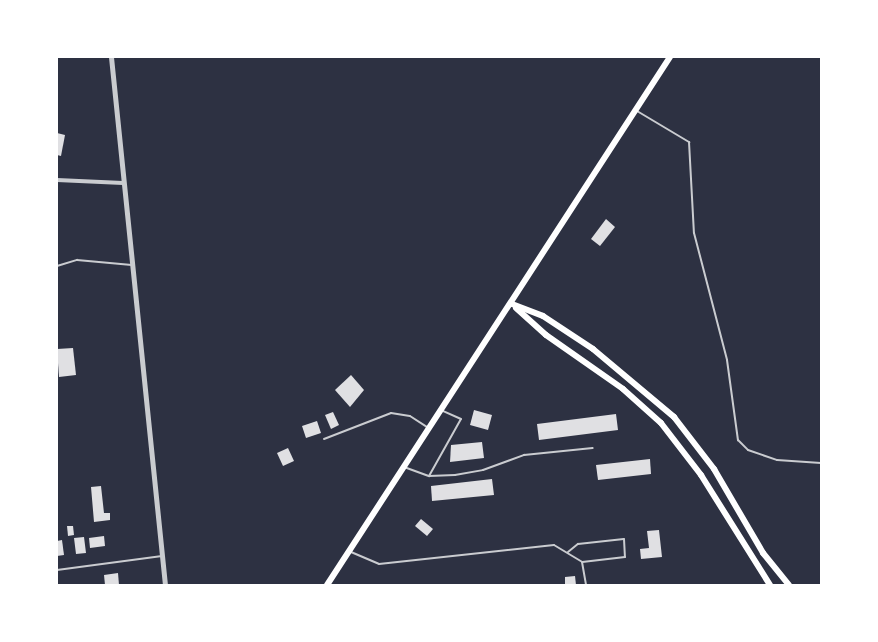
<!DOCTYPE html>
<style>
body{margin:0}
#map{position:relative;width:878px;height:642px;overflow:hidden;background:#2d3142;font-family:"Open Sans",sans-serif}
div>[style]{position:absolute}
.building>*{inset:0;background:#e0e0e3}
.service>*{height:2px;margin:-1px;padding:0 1px;transform-origin:1px;border-radius:1px;background:#caccd0}
.minor>*{height:4px;margin:-2px;padding:0 2px;transform-origin:2px;border-radius:2px;background:#caccd0}
.tertiary>*{height:5px;margin:-2.5px;padding:0 2.5px;transform-origin:2.5px;border-radius:2.5px;background:#caccd0}
.secondary>*{height:6px;margin:-3px;padding:0 3px;transform-origin:3px;border-radius:3px;background:#fff}
span{translate:-50% -50%;white-space:nowrap;text-align:center;line-height:1.15;-webkit-text-stroke:4.5px #fff;paint-order:stroke}
.frame{position:absolute;inset:0;border:58px solid #fff;pointer-events:none}
</style>
<div id="map">
<div class="building">
<div style="clip-path:polygon(57px 133px,65px 135px,61px 156px,57px 155px)"></div>
<div style="clip-path:polygon(606px 219px,615px 227px,600px 246px,591px 239px)"></div>
<div style="clip-path:polygon(73px 348px,76px 375px,59px 377px,57px 349px)"></div>
<div style="clip-path:polygon(351px 375px,364px 390px,350px 407px,335px 390px)"></div>
<div style="clip-path:polygon(474px 410px,492px 415px,488px 430px,470px 425px)"></div>
<div style="clip-path:polygon(333px 412px,339px 425px,331px 429px,325px 415px)"></div>
<div style="clip-path:polygon(616px 414px,618px 430px,539px 440px,537px 424px)"></div>
<div style="clip-path:polygon(317px 421px,321px 433px,306px 438px,302px 426px)"></div>
<div style="clip-path:polygon(482px 442px,484px 458px,450px 462px,451px 445px)"></div>
<div style="clip-path:polygon(288px 448px,294px 461px,283px 466px,277px 453px)"></div>
<div style="clip-path:polygon(650px 459px,651px 474px,598px 480px,596px 465px)"></div>
<div style="clip-path:polygon(492px 479px,494px 495px,432px 501px,431px 486px)"></div>
<div style="clip-path:polygon(101px 486px,104px 513px,110px 513px,110px 520px,94px 522px,91px 487px)"></div>
<div style="clip-path:polygon(421px 519px,433px 529px,427px 536px,415px 526px)"></div>
<div style="clip-path:polygon(67px 526px,73px 526px,74px 535px,68px 536px)"></div>
<div style="clip-path:polygon(659px 530px,662px 557px,641px 559px,640px 549px,649px 548px,647px 531px)"></div>
<div style="clip-path:polygon(104px 536px,105px 546px,90px 548px,89px 538px)"></div>
<div style="clip-path:polygon(84px 537px,86px 553px,76px 554px,74px 538px)"></div>
<div style="clip-path:polygon(62px 540px,64px 555px,57px 556px,57px 541px)"></div>
<div style="clip-path:polygon(118px 573px,119px 585px,105px 585px,104px 575px)"></div>
<div style="clip-path:polygon(575px 576px,576px 585px,565px 585px,565px 577px)"></div>
</div>
<div class="service">
<div style="left:637px;top:111px;width:61px;rotate:30.8deg"></div>
<div style="left:689px;top:142px;width:91px;rotate:86.9deg"></div>
<div style="left:694px;top:233px;width:131px;rotate:75.4deg"></div>
<div style="left:727px;top:360px;width:81px;rotate:82.2deg"></div>
<div style="left:738px;top:440px;width:14px;rotate:45deg"></div>
<div style="left:748px;top:450px;width:31px;rotate:19deg"></div>
<div style="left:777px;top:460px;width:44px;rotate:3.9deg"></div>
<div style="left:57px;top:266px;width:21px;rotate:-17deg"></div>
<div style="left:77px;top:260px;width:55px;rotate:5.2deg"></div>
<div style="left:324px;top:439px;width:72px;rotate:-21.2deg"></div>
<div style="left:391px;top:413px;width:19px;rotate:9deg"></div>
<div style="left:410px;top:416px;width:20px;rotate:33deg"></div>
<div style="left:404px;top:467px;width:27px;rotate:20deg"></div>
<div style="left:429px;top:476px;width:26px;rotate:-2deg"></div>
<div style="left:455px;top:475px;width:28px;rotate:-10deg"></div>
<div style="left:483px;top:470px;width:44px;rotate:-20.1deg"></div>
<div style="left:524px;top:455px;width:69px;rotate:-5.8deg"></div>
<div style="left:429px;top:476px;width:65px;rotate:-60.7deg"></div>
<div style="left:461px;top:419px;width:20px;rotate:-156deg"></div>
<div style="left:351px;top:552px;width:30px;rotate:23deg"></div>
<div style="left:379px;top:564px;width:176px;rotate:-6.2deg"></div>
<div style="left:554px;top:545px;width:33px;rotate:31deg"></div>
<div style="left:582px;top:562px;width:23px;rotate:80deg"></div>
<div style="left:568px;top:552px;width:13px;rotate:-39deg"></div>
<div style="left:578px;top:544px;width:46px;rotate:-6.2deg"></div>
<div style="left:624px;top:539px;width:18px;rotate:87deg"></div>
<div style="left:625px;top:557px;width:43px;rotate:173.4deg"></div>
<div style="left:57px;top:570px;width:106px;rotate:-7.6deg"></div>
</div>
<div class="minor">
<div style="left:57px;top:180px;width:66px;rotate:2.6deg"></div>
</div>
<div class="tertiary">
<div style="left:111px;top:57px;width:531px;rotate:84.16deg"></div>
</div>
<div class="secondary">
<div style="left:512px;top:304px;width:33px;rotate:21deg"></div>
<div style="left:543px;top:316px;width:60px;rotate:33.4deg"></div>
<div style="left:593px;top:349px;width:106px;rotate:40deg"></div>
<div style="left:674px;top:417px;width:66px;rotate:52.4deg"></div>
<div style="left:714px;top:469px;width:97px;rotate:59.7deg"></div>
<div style="left:763px;top:553px;width:41px;rotate:50.9deg"></div>
<div style="left:516px;top:308px;width:40px;rotate:42deg"></div>
<div style="left:546px;top:335px;width:94px;rotate:35deg"></div>
<div style="left:623px;top:389px;width:51px;rotate:41.8deg"></div>
<div style="left:661px;top:423px;width:66px;rotate:52.4deg"></div>
<div style="left:701px;top:475px;width:130px;rotate:57.9deg"></div>
<div style="left:327px;top:585px;width:630px;rotate:-56.99deg"></div>
</div>
<div class="frame"></div>
</div>
